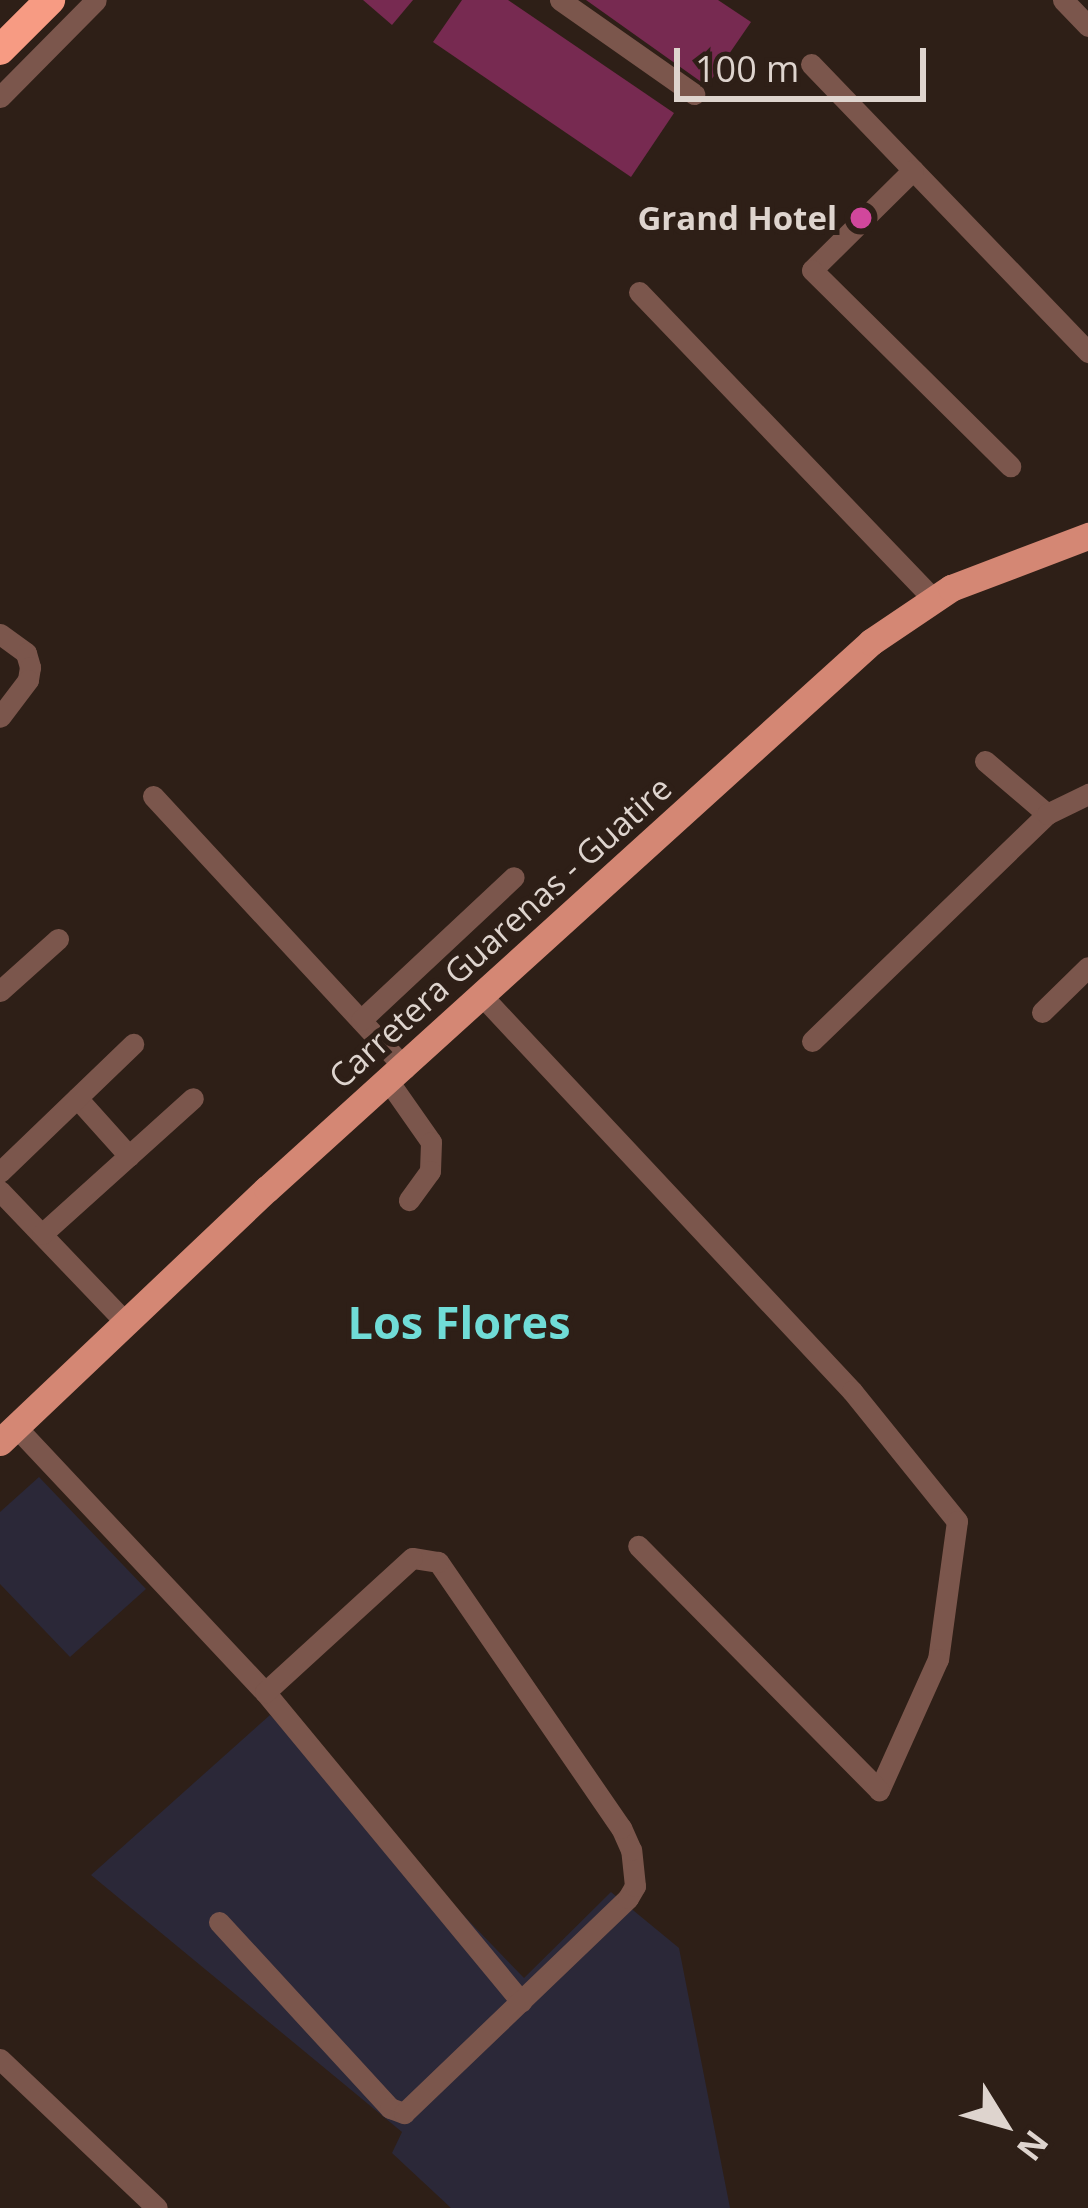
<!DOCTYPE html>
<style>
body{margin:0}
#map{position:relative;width:1088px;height:2208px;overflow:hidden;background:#2e1f17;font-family:"Open Sans",sans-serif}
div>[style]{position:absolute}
.industrial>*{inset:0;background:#2b2838}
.building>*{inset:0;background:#772a51}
.minor>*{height:21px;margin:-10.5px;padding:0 10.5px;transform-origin:10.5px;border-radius:10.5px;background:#7b564c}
.major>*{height:27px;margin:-13.5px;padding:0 13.5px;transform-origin:13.5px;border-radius:13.5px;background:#d48774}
.highway>*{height:30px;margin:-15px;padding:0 15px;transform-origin:15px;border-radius:15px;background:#f79b83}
.dots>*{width:33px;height:33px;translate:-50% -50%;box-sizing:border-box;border:6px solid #2e1f17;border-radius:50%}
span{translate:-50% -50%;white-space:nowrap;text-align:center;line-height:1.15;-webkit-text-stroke:10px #2e1f17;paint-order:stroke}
.poi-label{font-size:33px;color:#ded4ce;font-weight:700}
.right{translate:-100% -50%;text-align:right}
.street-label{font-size:33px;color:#ded4ce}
.district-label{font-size:45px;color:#70dcd7;font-weight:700}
.north{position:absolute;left:944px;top:2064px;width:120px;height:120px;-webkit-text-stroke:9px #2e1f17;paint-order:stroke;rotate:127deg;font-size:33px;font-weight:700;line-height:48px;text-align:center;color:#ded4ce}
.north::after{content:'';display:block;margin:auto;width:42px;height:54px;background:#ded4ce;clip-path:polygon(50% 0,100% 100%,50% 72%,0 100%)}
.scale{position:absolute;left:674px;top:48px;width:252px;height:54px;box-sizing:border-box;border:6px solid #ded4ce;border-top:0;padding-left:15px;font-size:36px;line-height:42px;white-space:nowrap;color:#ded4ce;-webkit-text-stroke:9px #2e1f17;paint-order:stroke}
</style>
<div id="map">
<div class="industrial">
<div style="clip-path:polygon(39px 1477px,146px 1589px,70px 1657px,0 1584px,0 1512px)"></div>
<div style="clip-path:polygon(270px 1715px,524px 1978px,611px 1892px,679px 1948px,730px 2208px,451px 2208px,392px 2153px,402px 2132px,91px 1875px)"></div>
</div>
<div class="building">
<div style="clip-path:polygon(363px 0,413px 0,392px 25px)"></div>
<div style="clip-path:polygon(462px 0,508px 0,674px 113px,631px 177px,433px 42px)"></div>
<div style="clip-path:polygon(586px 0,718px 0,751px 22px,707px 86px)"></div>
</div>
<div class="minor">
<div style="left:560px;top:0;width:164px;rotate:35deg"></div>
<div style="left:1063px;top:0;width:36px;rotate:46deg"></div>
<div style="left:811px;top:64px;width:400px;rotate:46.1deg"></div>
<div style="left:0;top:97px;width:136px;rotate:-45.3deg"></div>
<div style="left:913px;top:170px;width:142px;rotate:135.3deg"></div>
<div style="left:812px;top:270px;width:279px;rotate:44.7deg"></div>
<div style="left:639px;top:292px;width:425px;rotate:46.2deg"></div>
<div style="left:0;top:634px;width:32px;rotate:36deg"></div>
<div style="left:26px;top:653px;width:15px;rotate:74deg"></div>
<div style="left:30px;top:667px;width:13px;rotate:99deg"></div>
<div style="left:28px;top:680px;width:46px;rotate:127.1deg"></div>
<div style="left:985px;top:761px;width:82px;rotate:40.5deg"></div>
<div style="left:153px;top:796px;width:371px;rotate:47.2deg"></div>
<div style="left:0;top:991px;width:78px;rotate:-41.9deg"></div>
<div style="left:483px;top:997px;width:540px;rotate:46.88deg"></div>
<div style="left:852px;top:1391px;width:167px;rotate:51.1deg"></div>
<div style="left:957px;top:1521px;width:139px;rotate:97.8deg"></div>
<div style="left:938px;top:1659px;width:144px;rotate:114.2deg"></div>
<div style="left:879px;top:1790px;width:343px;rotate:-134.6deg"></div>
<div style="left:1042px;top:1012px;width:64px;rotate:-44.4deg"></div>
<div style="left:361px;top:1020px;width:209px;rotate:-43.1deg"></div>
<div style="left:812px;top:1041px;width:327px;rotate:-44deg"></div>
<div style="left:1047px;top:814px;width:46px;rotate:-26deg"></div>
<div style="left:389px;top:1082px;width:73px;rotate:55deg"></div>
<div style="left:431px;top:1142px;width:29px;rotate:92deg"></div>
<div style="left:430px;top:1171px;width:36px;rotate:126deg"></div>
<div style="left:77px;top:1098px;width:78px;rotate:48.1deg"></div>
<div style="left:0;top:1172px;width:185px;rotate:-43.9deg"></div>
<div style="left:0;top:1191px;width:181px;rotate:46.3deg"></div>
<div style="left:42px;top:1234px;width:203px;rotate:-42deg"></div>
<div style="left:16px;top:1427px;width:364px;rotate:46.8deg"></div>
<div style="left:265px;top:1692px;width:402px;rotate:50.4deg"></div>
<div style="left:219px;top:1922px;width:253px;rotate:47.4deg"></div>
<div style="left:390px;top:2108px;width:15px;rotate:20deg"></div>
<div style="left:404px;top:2113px;width:310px;rotate:-43.8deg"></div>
<div style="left:628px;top:1898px;width:14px;rotate:-60deg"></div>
<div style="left:635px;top:1886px;width:36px;rotate:-96deg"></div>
<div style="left:631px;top:1850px;width:24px;rotate:-114deg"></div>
<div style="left:621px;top:1828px;width:323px;rotate:-124.5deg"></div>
<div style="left:438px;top:1562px;width:26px;rotate:-171deg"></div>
<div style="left:412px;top:1558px;width:199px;rotate:137.6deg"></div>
<div style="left:0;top:2059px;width:216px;rotate:43.5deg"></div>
</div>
<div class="major">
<div style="left:0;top:1442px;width:368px;rotate:-43.5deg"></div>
<div style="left:267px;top:1189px;width:815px;rotate:-42.16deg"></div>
<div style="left:871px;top:642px;width:97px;rotate:-34deg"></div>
<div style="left:951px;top:588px;width:147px;rotate:-20.8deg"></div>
</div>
<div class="highway">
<div style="left:0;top:50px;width:71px;rotate:-45deg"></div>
</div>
<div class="dots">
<div style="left:861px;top:218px;background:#d1479c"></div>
</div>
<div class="poi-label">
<span class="right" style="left:837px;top:218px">Grand Hotel</span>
</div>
<div class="street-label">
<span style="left:500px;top:932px;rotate:-42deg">Carretera Guarenas - Guatire</span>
</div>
<div class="district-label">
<span style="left:459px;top:1322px">Los Flores</span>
</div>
<div class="north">N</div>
<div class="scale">100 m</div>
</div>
